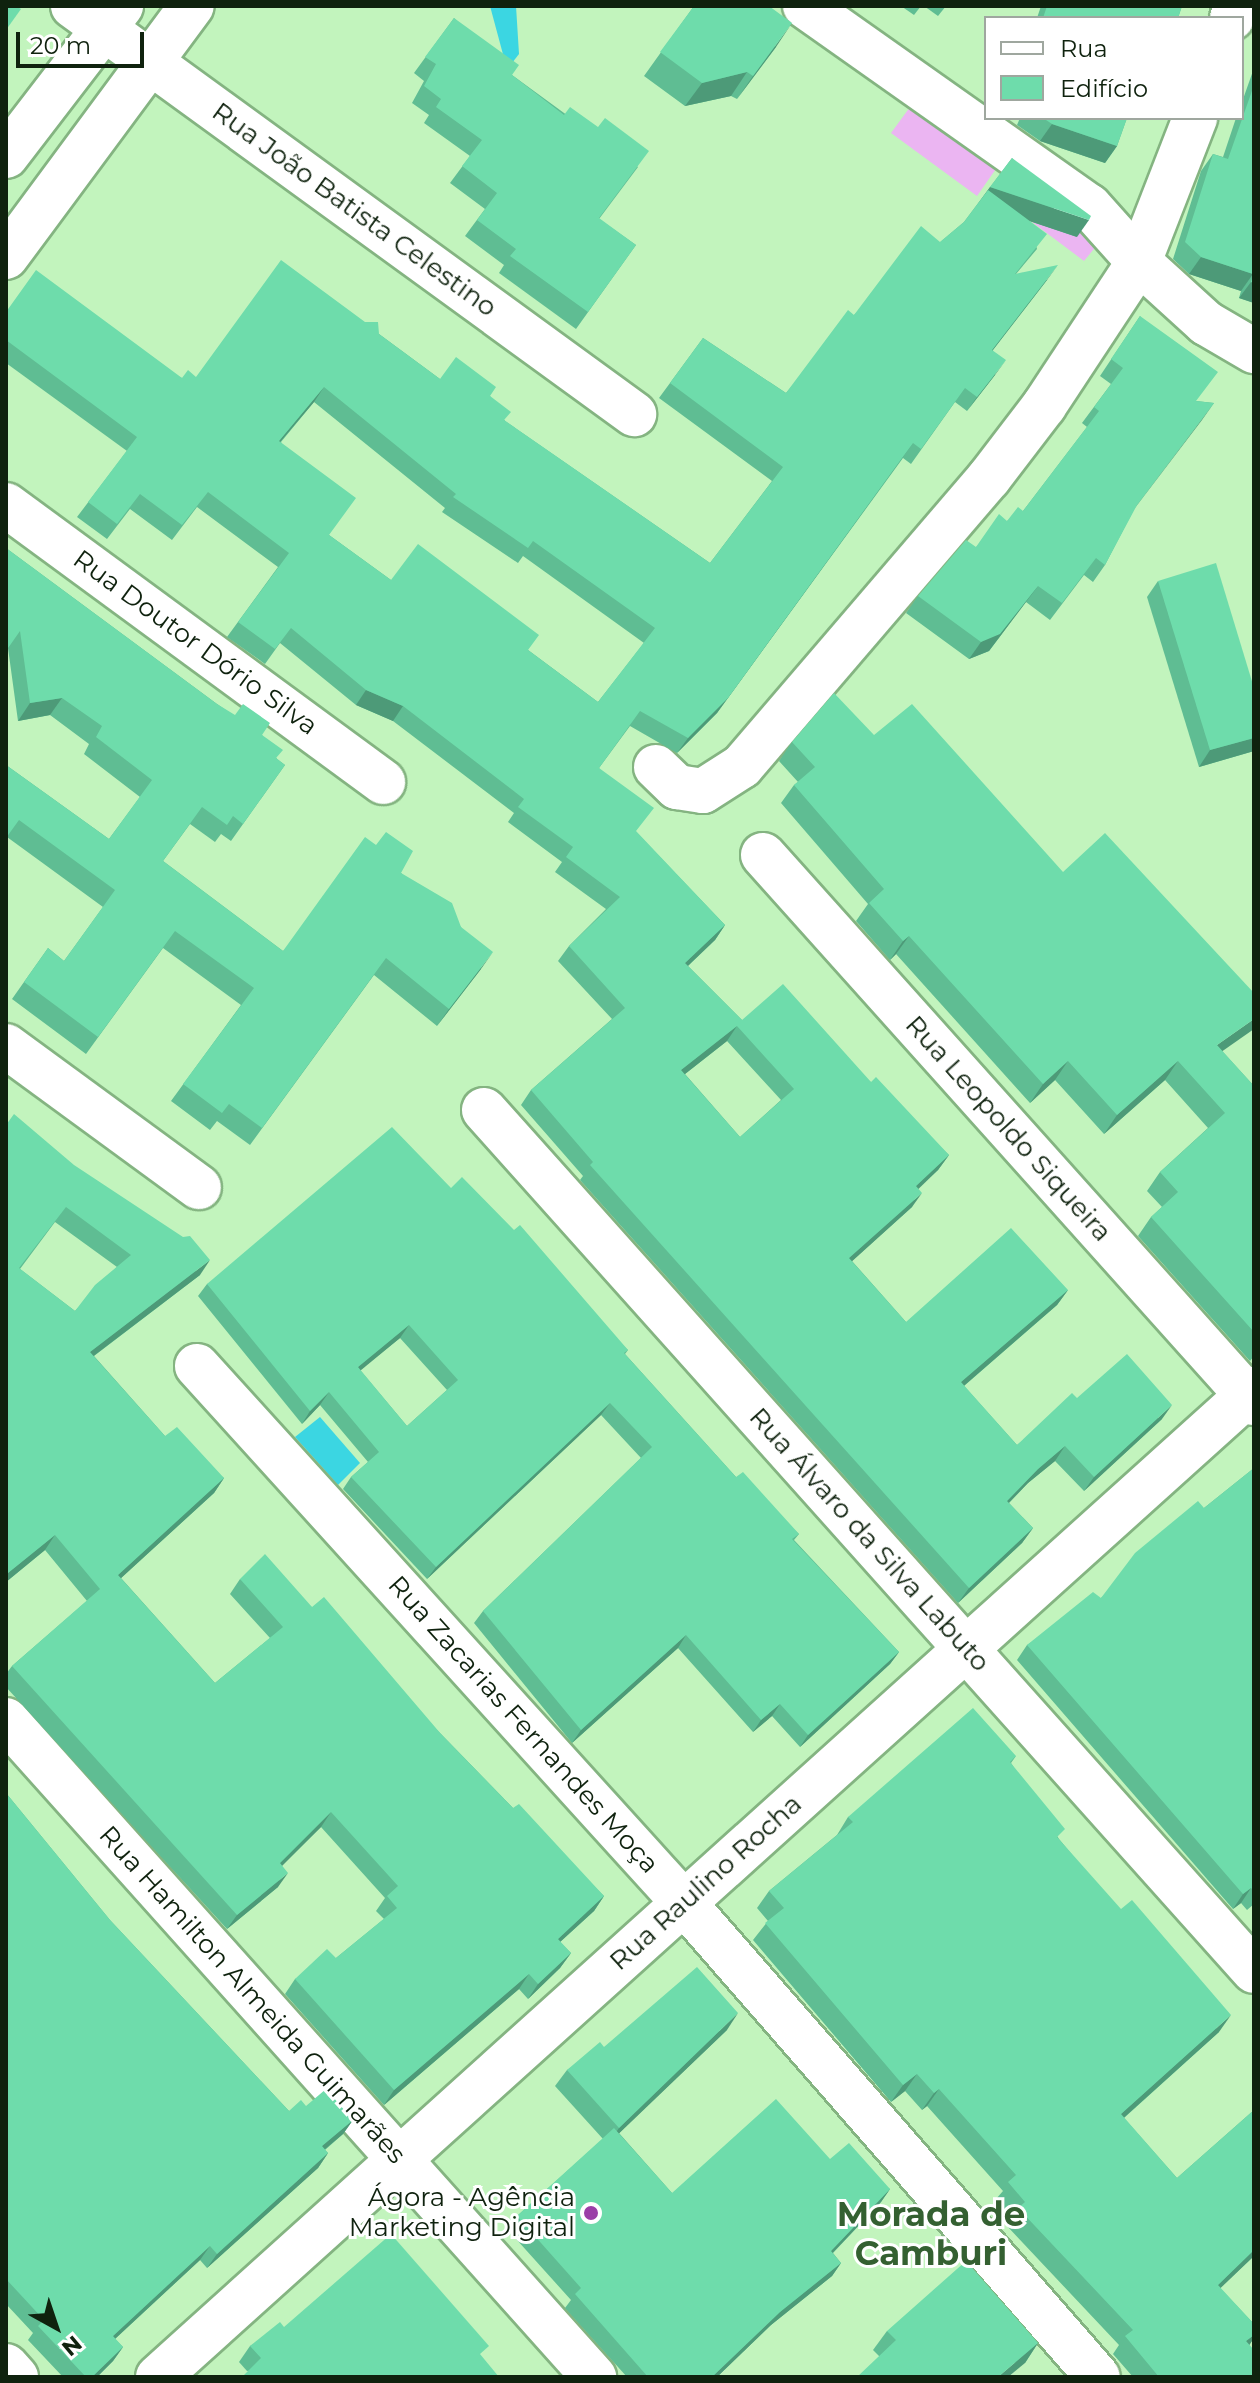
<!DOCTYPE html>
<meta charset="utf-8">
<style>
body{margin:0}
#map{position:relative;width:1260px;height:2383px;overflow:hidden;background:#c2f4bd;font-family:Montserrat,sans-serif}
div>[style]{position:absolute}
.green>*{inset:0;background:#ebb5f2}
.water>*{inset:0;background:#3bd6e2}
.roads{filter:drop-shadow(2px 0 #84b481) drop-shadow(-2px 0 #84b481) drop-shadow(0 2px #84b481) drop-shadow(0 -2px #84b481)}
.minor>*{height:44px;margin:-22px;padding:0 22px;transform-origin:22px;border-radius:22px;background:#fff}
.wall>*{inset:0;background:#5fbd93}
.shaded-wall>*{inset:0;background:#4d9a78}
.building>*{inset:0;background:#6edcab}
.dots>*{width:22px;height:22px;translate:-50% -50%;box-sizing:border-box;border:4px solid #fff;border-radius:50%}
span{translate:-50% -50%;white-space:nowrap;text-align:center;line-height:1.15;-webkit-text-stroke:6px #fff;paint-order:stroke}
.street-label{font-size:26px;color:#0f220e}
.poi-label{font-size:26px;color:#0f220e}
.right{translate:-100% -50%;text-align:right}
.district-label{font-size:34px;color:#346031;font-weight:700}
.frame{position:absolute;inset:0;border:8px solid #0f220e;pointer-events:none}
.legend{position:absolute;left:984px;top:16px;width:260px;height:104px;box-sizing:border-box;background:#fff;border:2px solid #9fa79f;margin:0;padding:10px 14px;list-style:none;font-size:24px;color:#0f220e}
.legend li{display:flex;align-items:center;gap:16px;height:40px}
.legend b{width:40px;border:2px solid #9fa79f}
.north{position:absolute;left:16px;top:2287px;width:80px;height:80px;-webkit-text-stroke:6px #fff;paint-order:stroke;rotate:140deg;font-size:22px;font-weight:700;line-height:32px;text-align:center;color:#0f220e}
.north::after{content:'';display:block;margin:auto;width:28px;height:36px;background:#0f220e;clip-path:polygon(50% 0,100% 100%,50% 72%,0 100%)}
.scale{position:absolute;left:16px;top:32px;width:128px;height:36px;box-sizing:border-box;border:4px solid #0f220e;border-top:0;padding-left:10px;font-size:24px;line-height:28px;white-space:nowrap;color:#0f220e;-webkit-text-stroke:6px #fff;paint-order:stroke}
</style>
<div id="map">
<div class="green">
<div style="clip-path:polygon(913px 103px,998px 166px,977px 196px,891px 133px)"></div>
<div style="clip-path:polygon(1028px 219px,1107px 233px,1084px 261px)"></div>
</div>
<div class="water">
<div style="clip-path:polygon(490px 6px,516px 6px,519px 54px,512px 63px,504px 58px)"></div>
<div style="clip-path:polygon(320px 1417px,360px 1463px,338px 1485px,295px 1437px)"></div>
</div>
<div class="roads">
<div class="minor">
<div style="left:73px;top:6px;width:694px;rotate:36.03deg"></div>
<div style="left:805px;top:6px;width:347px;rotate:35.2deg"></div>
<div style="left:1089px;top:206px;width:75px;rotate:48.2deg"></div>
<div style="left:1139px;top:262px;width:91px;rotate:42.3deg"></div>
<div style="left:1206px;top:323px;width:56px;rotate:30.3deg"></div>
<div style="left:1232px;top:18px;width:13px;rotate:-72deg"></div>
<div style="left:6px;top:156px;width:189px;rotate:-52.5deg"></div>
<div style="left:6px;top:257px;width:312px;rotate:-53.5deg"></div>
<div style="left:6px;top:505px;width:468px;rotate:36.3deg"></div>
<div style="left:656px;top:767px;width:29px;rotate:44deg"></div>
<div style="left:677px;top:787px;width:26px;rotate:9deg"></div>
<div style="left:703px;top:791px;width:46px;rotate:-32.7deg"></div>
<div style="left:742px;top:766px;width:379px;rotate:-49.4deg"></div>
<div style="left:989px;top:478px;width:91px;rotate:-52.6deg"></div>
<div style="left:1044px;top:406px;width:173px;rotate:-56.6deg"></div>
<div style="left:1139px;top:262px;width:155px;rotate:-68.7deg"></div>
<div style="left:763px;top:855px;width:736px;rotate:48.14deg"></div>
<div style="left:6px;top:1046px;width:239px;rotate:36.2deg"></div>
<div style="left:484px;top:1110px;width:1155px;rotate:48.19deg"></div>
<div style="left:197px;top:1366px;width:725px;rotate:47.8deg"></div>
<div style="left:684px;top:1903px;width:629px;rotate:48.87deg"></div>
<div style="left:6px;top:1720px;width:882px;rotate:48.17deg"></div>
<div style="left:6px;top:2366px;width:15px;rotate:48deg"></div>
<div style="left:158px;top:2377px;width:1476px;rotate:-42.03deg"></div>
</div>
</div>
<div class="wall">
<div style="clip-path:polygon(694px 6px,776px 47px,737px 99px,731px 96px,685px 106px,644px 76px)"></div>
<div style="clip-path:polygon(901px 6px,921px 6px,914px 15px)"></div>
<div style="clip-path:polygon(924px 6px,946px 6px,938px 16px)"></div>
<div style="clip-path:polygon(1041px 6px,1182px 6px,1178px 18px,1037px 18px)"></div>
<div style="clip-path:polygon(454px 18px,512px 75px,638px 167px,599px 219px,636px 245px,576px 329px,499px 273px,504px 265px,465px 236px,485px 209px,450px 183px,470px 156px,424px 123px,429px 115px,412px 103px,424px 81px,414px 73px)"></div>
<div style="clip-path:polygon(1254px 68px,1254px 303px,1239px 298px,1241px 291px,1189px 274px,1173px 259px,1201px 171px,1213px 154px,1223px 157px,1236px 118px,1242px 118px,1242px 102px)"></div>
<div style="clip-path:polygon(1020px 118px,1127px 118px,1117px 146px,1105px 163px,1040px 141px,1017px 125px)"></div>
<div style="clip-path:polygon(evenodd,1012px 158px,1077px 237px,1030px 221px,1037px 249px,1016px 274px,1047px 280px,993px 350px,995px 375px,967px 411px,955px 402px,911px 464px,903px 458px,717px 713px,677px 753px,630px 726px,599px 768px,636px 832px,725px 925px,715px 940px,688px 966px,742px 1020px,871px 1082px,949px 1155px,938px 1170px,918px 1188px,912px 1207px,852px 1261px,906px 1322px,1068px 1290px,1057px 1305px,964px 1386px,1017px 1445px,1077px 1398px,1162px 1419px,1084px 1491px,1055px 1461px,1028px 1483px,1009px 1503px,1033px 1528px,1022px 1543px,958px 1603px,580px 1180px,583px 1176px,521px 1105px,531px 1090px,612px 1019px,558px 961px,569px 946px,606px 909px,555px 872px,562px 862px,508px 822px,514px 813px,393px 721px,356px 705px,280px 643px,265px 664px,227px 637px,278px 567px,197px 507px,172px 540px,130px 509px,107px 539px,77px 517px,127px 451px,6px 363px,6px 312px,182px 378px,196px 377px,379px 334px,440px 379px,490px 396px,505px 421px,710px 563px,772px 481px,659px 398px,703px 338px,786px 393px,854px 315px,964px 222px,1012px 158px,314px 402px,445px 508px,442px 512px,518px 563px,523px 556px,644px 643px,598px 702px,528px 650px,391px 580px,329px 535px,281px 442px,314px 402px,1012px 158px,727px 1041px,781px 1100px,740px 1137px,685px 1074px,727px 1041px)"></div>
<div style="clip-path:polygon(1140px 316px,1196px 401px,1214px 403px,1134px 509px,1105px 565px,1093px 582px,1084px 575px,1050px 620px,1026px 602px,989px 651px,969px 659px,906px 613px,918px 596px,1007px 521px,1023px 511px,1087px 427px,1082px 423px,1111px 384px,1100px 376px)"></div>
<div style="clip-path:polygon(6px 548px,217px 704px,262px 735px,277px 759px,285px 765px,231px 841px,221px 834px,215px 842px,190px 824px,163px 861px,283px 951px,401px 873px,461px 927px,481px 969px,437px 1026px,374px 975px,250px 1145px,217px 1121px,210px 1130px,171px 1101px,241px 1005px,163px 948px,86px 1054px,12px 999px,48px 948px,64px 961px,103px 907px,7px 837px,6px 765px,109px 839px,140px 797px,84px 754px,89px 744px,50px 715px,18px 721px,8px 648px)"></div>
<div style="clip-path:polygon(1158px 581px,1254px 688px,1254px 751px,1199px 767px,1147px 597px)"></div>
<div style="clip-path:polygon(874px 735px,1222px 1051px,1254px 1086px,1254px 1356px,1250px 1361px,1138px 1236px,1151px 1217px,1162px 1207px,1147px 1191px,1160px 1172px,1208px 1128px,1165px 1080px,1104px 1134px,1055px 1080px,1030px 1103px,896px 954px,890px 960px,856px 921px,868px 904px,781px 803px,794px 785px,798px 782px,779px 761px,792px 742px)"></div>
<div style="clip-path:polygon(evenodd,6px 1125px,200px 1275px,94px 1356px,165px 1436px,224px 1478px,214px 1493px,121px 1578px,215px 1683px,270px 1638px,230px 1594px,240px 1579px,312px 1607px,441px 1734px,513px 1808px,604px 1896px,594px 1911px,560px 1942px,571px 1953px,560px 1968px,528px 1999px,519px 1989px,384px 2105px,285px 1994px,295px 1979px,336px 1958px,384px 1919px,376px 1911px,385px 1898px,321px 1827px,282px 1865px,278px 1887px,227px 1929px,6px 1687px,6px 1674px,12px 1666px,87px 1601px,45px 1550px,6px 1582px,6px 1125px,55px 1222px,117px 1267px,75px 1311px,20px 1269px,55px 1222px)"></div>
<div style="clip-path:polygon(evenodd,451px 1188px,628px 1350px,625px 1354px,736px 1477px,799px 1534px,794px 1540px,899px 1652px,890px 1664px,800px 1747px,772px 1716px,753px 1732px,678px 1648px,572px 1743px,474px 1623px,483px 1611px,641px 1458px,601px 1415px,427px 1579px,343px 1489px,351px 1477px,368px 1462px,320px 1405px,302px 1424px,198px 1296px,207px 1284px,451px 1188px,400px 1338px,447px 1390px,407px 1426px,360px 1370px,400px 1338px)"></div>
<div style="clip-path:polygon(1254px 1468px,1254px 1904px,1247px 1910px,1241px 1903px,1233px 1909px,1017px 1660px,1027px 1645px,1101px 1598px,1204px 1508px)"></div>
<div style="clip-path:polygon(1016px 1756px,1011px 1763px,1059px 1839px,1219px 2032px,1124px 2118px,1177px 2178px,1254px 2110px,1254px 2256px,1220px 2288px,1254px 2324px,1254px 2338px,1249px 2345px,1254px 2377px,1133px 2377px,1113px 2354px,1119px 2345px,1006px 2225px,1012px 2217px,996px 2199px,1003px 2191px,927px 2106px,922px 2110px,905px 2091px,891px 2102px,753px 1940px,768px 1921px,757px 1908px,769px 1891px,837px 1835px,848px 1817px)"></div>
<div style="clip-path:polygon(6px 1793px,110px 1920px,289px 2111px,306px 2106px,353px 2120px,343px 2134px,325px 2150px,328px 2153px,318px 2168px,207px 2268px,200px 2260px,115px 2339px,123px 2347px,113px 2361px,97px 2377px,63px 2377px,28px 2340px,33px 2333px,6px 2304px)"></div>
<div style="clip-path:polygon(727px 2030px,619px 2133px,672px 2193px,830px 2159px,890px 2189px,881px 2202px,833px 2253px,841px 2263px,832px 2276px,771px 2325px,717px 2377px,627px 2377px,565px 2308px,571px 2300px,508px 2230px,517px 2216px,603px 2139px,555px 2086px,567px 2070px,604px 2047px)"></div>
<div style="clip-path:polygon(284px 2327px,482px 2357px,247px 2371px,239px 2362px,250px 2346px)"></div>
<div style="clip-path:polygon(887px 2331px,1038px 2343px,1025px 2363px,879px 2356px,873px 2350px)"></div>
</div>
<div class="shaded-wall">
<div style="clip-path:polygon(792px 23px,776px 47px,737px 99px,753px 76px)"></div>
<div style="clip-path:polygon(747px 72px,731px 96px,685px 106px,702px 83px)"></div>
<div style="clip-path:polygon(1052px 124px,1117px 146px,1105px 163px,1040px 141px)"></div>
<div style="clip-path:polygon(990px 187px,1089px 220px,1077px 237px,978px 204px)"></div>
<div style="clip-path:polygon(1201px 257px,1253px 274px,1241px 291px,1189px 274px)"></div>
<div style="clip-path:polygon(1058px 265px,1047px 280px,982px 364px,992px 350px)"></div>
<div style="clip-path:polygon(1251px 282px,1254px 283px,1254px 303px,1239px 298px)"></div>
<div style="clip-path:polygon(1006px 360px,995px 375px,967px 411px,977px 397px)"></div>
<div style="clip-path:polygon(324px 387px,314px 402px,269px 455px,279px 441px)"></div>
<div style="clip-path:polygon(1214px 403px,1202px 420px,1125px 521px,1137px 505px)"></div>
<div style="clip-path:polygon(913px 443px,717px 713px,677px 753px,688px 738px)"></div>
<div style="clip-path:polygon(1038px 586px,989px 651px,969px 659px,981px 642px)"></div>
<div style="clip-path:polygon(366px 690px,403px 706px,393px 721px,356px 705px)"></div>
<div style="clip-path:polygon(62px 698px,50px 715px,18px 721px,30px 703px)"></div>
<div style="clip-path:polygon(1254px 738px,1254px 751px,1199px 767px,1210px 750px)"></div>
<div style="clip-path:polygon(725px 925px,715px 940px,675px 978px,685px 963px)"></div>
<div style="clip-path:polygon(909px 936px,896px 954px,890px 960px,903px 941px)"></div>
<div style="clip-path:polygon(493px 952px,481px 969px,437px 1026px,449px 1009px)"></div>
<div style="clip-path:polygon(1254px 1019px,1254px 1029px,1204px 1064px,1217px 1045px)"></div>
<div style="clip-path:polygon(737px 1026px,727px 1041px,671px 1085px,681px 1070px)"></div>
<div style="clip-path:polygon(1068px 1061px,1055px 1080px,1030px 1103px,1043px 1084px)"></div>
<div style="clip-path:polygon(1178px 1061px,1165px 1080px,1104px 1134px,1117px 1115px)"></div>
<div style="clip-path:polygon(949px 1155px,938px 1170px,906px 1201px,916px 1186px)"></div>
<div style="clip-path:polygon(922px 1193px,912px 1207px,839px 1273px,849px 1258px)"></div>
<div style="clip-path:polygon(210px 1260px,200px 1275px,79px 1367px,90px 1352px)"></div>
<div style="clip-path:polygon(1068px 1290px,1057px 1305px,951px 1397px,961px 1382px)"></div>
<div style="clip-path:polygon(409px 1325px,400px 1338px,349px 1380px,358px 1367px)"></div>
<div style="clip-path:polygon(329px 1392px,320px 1405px,302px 1424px,310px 1411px)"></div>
<div style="clip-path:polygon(610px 1403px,601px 1415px,427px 1579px,436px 1567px)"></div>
<div style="clip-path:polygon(1172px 1405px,1162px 1419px,1084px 1491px,1094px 1477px)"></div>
<div style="clip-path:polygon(1065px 1446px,1055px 1461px,1028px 1483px,997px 1515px,1007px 1501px,1038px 1469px)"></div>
<div style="clip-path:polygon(224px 1478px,214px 1493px,108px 1590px,118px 1575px)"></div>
<div style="clip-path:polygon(1033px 1528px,1022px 1543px,958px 1603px,969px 1588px)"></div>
<div style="clip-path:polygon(55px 1535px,45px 1550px,6px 1582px,6px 1577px,8px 1573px)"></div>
<div style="clip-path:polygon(686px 1635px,678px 1648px,572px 1743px,581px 1730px)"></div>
<div style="clip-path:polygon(899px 1652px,890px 1664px,800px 1747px,808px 1735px)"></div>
<div style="clip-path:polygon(780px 1704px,772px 1716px,753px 1732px,761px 1720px)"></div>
<div style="clip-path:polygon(331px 1812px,321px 1827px,270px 1878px,280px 1863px)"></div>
<div style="clip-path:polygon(288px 1873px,278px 1887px,227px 1929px,237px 1915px)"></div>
<div style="clip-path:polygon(1251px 1888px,1241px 1903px,1233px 1909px,1243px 1894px)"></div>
<div style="clip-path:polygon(604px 1896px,594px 1911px,548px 1953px,558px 1939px)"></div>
<div style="clip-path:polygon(571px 1953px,560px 1968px,528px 1999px,538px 1984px)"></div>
<div style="clip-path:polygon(529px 1974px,519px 1989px,384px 2105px,394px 2090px)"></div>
<div style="clip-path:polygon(738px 2013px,727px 2030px,608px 2144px,619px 2128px)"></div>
<div style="clip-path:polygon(1231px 2015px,1219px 2032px,1109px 2131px,1121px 2114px)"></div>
<div style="clip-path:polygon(917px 2074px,905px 2091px,891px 2102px,903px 2085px)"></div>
<div style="clip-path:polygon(939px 2089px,927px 2106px,922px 2110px,934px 2093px)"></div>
<div style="clip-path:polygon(353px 2120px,343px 2134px,312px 2160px,322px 2146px)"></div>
<div style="clip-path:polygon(328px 2153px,318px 2168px,207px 2268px,217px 2254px)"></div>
<div style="clip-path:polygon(890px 2189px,881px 2202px,822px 2264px,831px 2251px)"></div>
<div style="clip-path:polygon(210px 2246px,200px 2260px,103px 2350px,113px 2336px)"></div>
<div style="clip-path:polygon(1254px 2250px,1254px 2256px,1206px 2302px,1218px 2285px)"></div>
<div style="clip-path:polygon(841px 2263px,832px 2276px,771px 2325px,717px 2377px,712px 2377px,780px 2312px)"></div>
<div style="clip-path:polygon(1254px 2335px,1254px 2338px,1248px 2347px,1246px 2341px)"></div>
<div style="clip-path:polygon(1038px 2343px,1025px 2363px,1008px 2377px,998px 2377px)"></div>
<div style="clip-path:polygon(123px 2347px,113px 2361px,97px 2377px,92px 2377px)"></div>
</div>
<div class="building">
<div style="clip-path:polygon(6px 6px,16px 6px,21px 9px,6px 30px)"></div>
<div style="clip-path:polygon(694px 6px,769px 6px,792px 23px,753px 76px,747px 72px,702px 83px,660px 52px)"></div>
<div style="clip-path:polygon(1047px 6px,1182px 6px,1178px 18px,1043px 18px)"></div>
<div style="clip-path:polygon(454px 18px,519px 65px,512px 75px,564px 115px,570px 107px,598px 127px,605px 118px,649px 151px,599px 218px,636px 245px,588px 312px,510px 256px,516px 249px,477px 220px,497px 193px,462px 166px,482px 140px,436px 107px,441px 99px,424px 86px,436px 64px,425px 57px)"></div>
<div style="clip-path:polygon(1254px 85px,1254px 283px,1251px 282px,1253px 274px,1201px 257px,1185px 242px,1213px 154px,1228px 159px)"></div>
<div style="clip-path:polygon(1043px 118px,1127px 118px,1117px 146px,1052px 124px)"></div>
<div style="clip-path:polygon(1012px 158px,1091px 216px,1089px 220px,990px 187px)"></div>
<div style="clip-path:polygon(evenodd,988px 190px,1047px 234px,1015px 274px,1058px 265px,992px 350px,1006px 360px,977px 397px,965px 388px,921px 449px,913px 443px,728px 698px,688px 738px,640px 711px,599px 768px,654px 808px,636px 831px,725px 925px,685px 963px,742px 1020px,783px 984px,871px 1082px,876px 1077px,949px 1155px,916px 1186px,922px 1193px,849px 1258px,906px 1322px,1011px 1228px,1068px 1290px,961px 1382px,1017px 1445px,1072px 1393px,1077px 1398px,1127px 1354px,1172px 1405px,1094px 1477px,1065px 1446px,1038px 1469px,1007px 1501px,1033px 1528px,969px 1588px,590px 1165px,593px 1162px,531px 1090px,625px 1008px,569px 946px,620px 897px,566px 857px,573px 847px,518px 807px,524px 799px,403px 706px,366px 690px,291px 628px,275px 649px,238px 622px,289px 553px,208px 492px,182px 525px,140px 494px,117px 524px,88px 502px,137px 437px,6px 340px,6px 312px,36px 270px,182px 378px,188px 370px,196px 377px,281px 260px,365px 322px,378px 322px,379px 334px,440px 379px,456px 357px,496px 387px,490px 396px,511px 412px,504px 420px,710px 563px,783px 467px,670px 383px,703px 338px,786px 393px,848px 310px,854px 315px,921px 226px,940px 242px,964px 222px,988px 190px,324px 387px,456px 494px,453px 497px,528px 548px,533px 541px,655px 628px,598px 702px,528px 650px,539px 635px,418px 544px,391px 580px,329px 535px,356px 498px,279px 441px,324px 387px,988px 190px,737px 1026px,794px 1089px,740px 1137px,681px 1070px,737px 1026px)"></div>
<div style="clip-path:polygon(1140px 316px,1218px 372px,1196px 401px,1214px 403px,1137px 505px,1105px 565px,1096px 558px,1062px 603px,1038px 586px,1000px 634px,981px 642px,918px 596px,966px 540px,976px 547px,999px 514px,1007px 521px,1018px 507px,1023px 511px,1099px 411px,1094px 407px,1123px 368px,1111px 359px)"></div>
<div style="clip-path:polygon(6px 548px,217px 704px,235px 715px,243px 704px,270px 723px,262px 735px,283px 750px,276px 758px,285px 765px,243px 824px,233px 816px,227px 825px,202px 807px,163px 861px,283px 951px,365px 837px,376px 845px,386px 832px,413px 851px,401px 873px,452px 903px,461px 927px,493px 952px,449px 1009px,386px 958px,262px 1128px,229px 1104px,222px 1113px,183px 1084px,254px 988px,175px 931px,98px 1037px,24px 982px,48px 948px,64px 961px,115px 890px,19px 820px,6px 838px,6px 765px,109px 839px,152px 780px,96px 737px,102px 726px,62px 698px,30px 703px,20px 631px,6px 651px)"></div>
<div style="clip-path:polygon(1216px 563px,1254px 688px,1254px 738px,1210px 750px,1158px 581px)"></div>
<div style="clip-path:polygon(834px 693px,874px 735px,912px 704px,1063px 872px,1105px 833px,1254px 993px,1254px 1019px,1217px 1045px,1254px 1086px,1254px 1332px,1151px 1217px,1178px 1192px,1160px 1172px,1225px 1113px,1178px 1061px,1117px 1115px,1068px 1061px,1043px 1084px,909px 936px,903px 941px,869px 903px,884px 889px,794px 785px,815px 767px,792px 742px)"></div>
<div style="clip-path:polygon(evenodd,14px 1114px,74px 1165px,183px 1237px,190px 1236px,210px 1260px,90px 1352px,165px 1436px,177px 1427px,224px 1478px,118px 1575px,215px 1683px,283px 1627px,240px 1579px,265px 1554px,312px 1607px,324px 1597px,441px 1734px,513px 1808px,519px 1804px,604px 1896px,558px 1939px,571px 1953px,538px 1984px,529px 1974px,394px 2090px,295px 1979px,327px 1949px,336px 1958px,397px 1908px,387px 1896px,398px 1886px,331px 1812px,280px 1863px,288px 1873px,237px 1915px,12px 1666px,100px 1589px,55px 1535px,8px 1573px,6px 1571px,6px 1125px,14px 1114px,66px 1207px,131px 1255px,95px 1285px,75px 1311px,19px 1268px,66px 1207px)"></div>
<div style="clip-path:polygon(evenodd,392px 1127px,451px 1188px,462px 1177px,514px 1230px,520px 1225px,628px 1350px,624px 1353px,736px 1477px,743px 1472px,799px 1534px,792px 1539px,899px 1652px,808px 1735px,780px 1704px,761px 1720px,686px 1635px,581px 1730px,483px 1611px,652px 1447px,610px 1403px,436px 1567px,351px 1477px,379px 1452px,329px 1392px,310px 1411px,207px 1284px,392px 1127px,409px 1325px,458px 1380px,407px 1426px,358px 1367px,409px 1325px)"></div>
<div style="clip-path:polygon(1254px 1468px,1254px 1891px,1251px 1888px,1243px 1894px,1027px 1645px,1093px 1592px,1101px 1598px,1135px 1553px,1198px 1501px,1204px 1508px)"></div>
<div style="clip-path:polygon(973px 1708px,1016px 1756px,1010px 1762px,1065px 1829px,1057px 1837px,1121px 1909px,1132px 1900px,1231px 2015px,1121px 2114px,1177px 2178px,1254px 2110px,1254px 2250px,1218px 2285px,1254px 2324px,1254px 2335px,1246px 2341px,1254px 2350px,1254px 2377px,1159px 2377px,1125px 2336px,1133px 2330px,1018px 2208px,1025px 2202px,1008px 2182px,1016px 2175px,939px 2089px,934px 2093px,917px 2074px,903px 2085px,765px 1923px,784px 1908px,769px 1891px,853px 1822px,848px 1817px)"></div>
<div style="clip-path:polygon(6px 1793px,110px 1920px,289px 2111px,301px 2100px,306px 2106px,326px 2089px,353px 2120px,322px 2146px,328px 2153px,217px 2254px,210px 2246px,113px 2336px,123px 2347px,92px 2377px,86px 2377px,38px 2326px,44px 2320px,6px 2279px)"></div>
<div style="clip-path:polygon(697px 1967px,738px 2013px,619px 2128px,567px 2070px,600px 2042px,604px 2047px)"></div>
<div style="clip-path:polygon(776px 2099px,830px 2159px,849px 2143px,890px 2189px,831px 2251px,841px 2263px,780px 2312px,712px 2377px,648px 2377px,575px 2294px,581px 2288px,517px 2216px,614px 2128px,672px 2193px)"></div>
<div style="clip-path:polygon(391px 2234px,489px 2346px,480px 2354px,499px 2377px,242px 2377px,261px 2358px,250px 2346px,280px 2322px,284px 2327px)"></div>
<div style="clip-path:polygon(966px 2261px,1038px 2343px,998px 2377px,857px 2377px,896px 2340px,887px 2331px)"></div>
</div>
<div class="dots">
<div style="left:591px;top:2213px;background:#9b3ea7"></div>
</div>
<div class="street-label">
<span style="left:354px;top:210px;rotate:36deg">Rua João Batista Celestino</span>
<span style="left:195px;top:643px;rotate:36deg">Rua Doutor Dório Silva</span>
<span style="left:1008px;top:1129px;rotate:48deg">Rua Leopoldo Siqueira</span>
<span style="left:869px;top:1540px;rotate:48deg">Rua Álvaro da Silva Labuto</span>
<span style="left:523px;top:1725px;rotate:48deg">Rua Zacarias Fernandes Moça</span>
<span style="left:706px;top:1883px;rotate:-42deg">Rua Raulino Rocha</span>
<span style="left:252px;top:1995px;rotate:48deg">Rua Hamilton Almeida Guimarães</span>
</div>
<div class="poi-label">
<span class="right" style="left:575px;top:2213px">Ágora - Agência<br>Marketing Digital</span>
</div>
<div class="district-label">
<span style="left:931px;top:2234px">Morada de<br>Camburi</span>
</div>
<div class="frame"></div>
<ul class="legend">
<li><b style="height:10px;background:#fff"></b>Rua</li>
<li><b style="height:22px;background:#6edcab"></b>Edifício</li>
</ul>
<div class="north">N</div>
<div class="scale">20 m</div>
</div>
